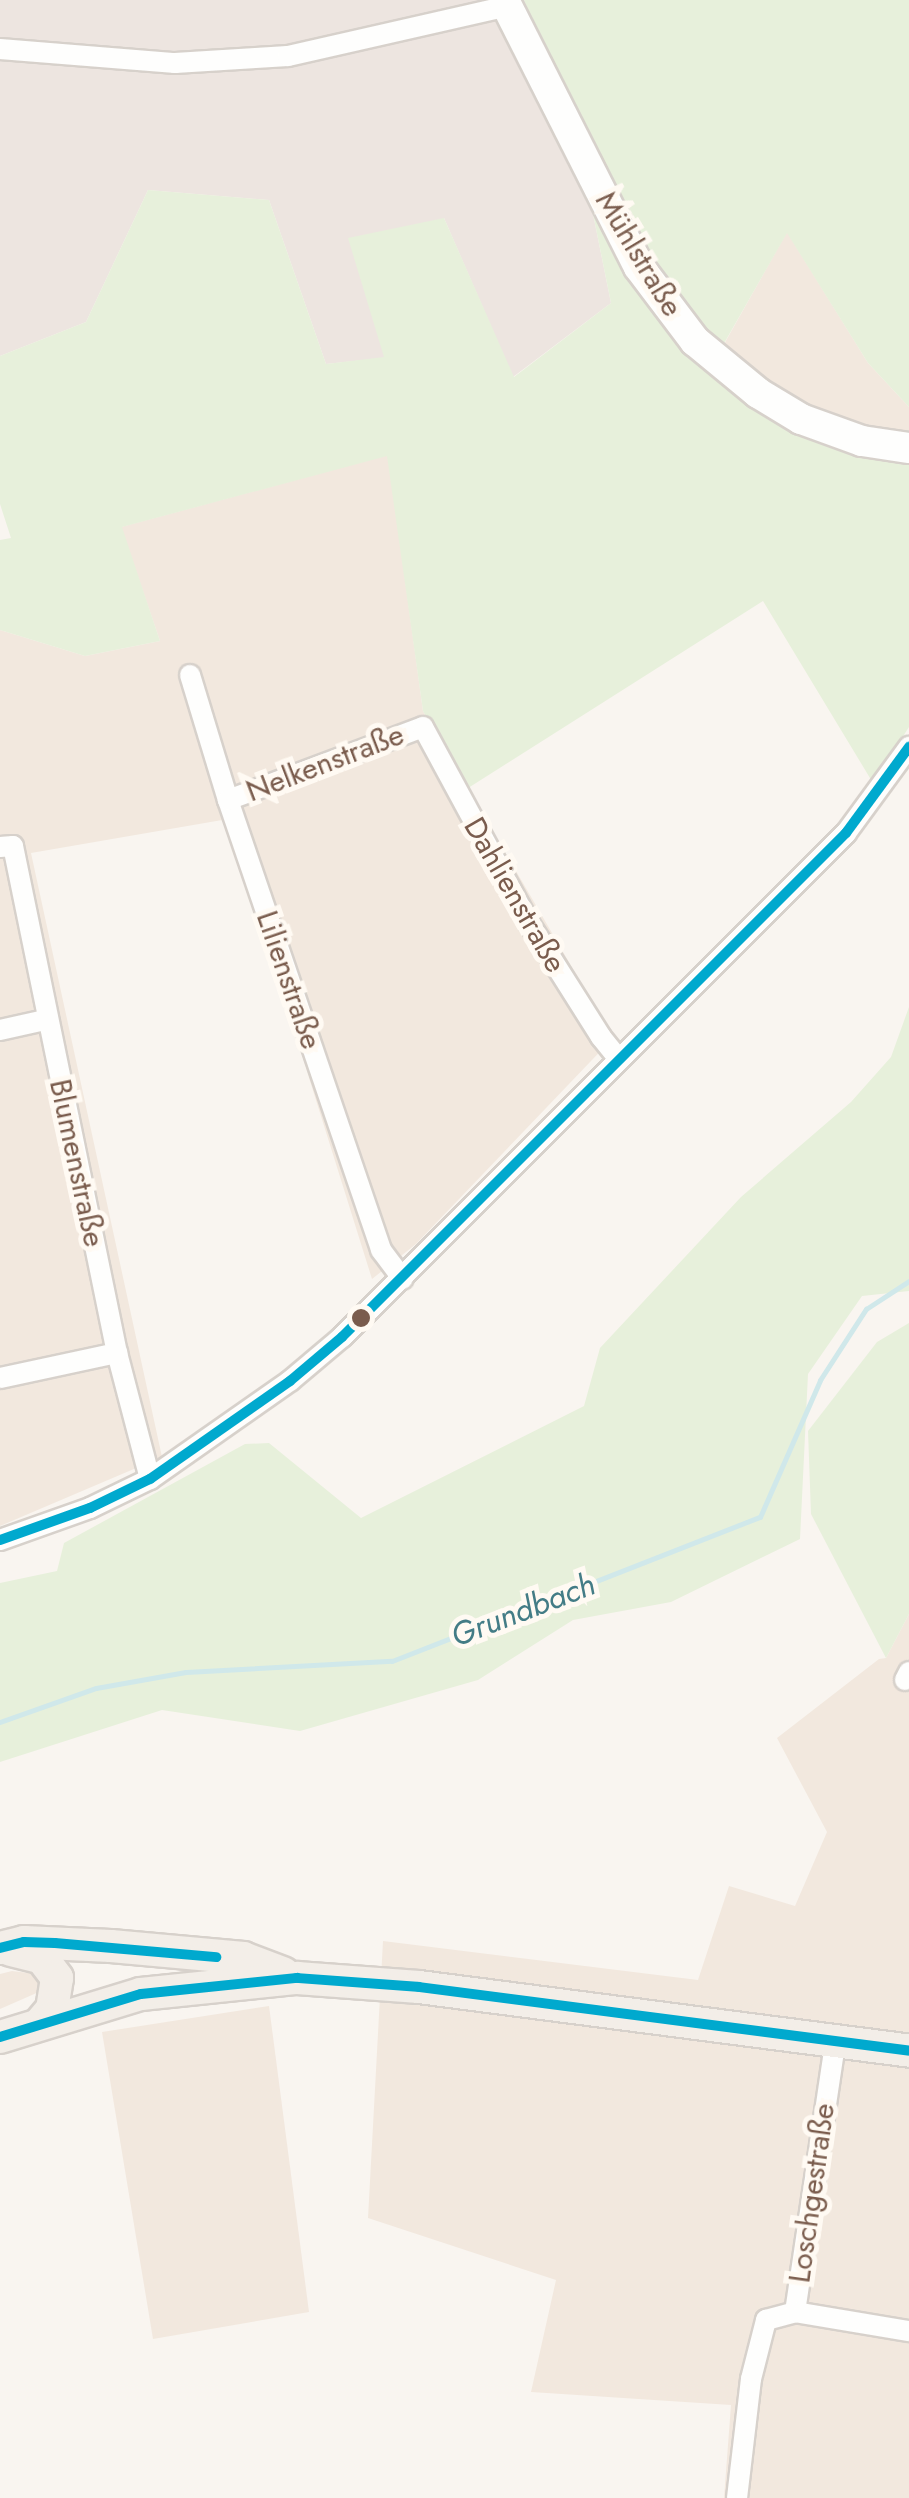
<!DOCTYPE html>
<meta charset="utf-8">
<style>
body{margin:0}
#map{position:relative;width:909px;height:2498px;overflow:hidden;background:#f9f5f0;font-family:Jost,sans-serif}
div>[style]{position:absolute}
.residential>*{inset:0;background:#f2e8de}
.industrial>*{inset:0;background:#ede5e0}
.green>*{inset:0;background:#e7f0db}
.stream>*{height:5px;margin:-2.5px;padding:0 2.5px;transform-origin:2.5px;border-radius:2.5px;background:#d0e8ea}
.roads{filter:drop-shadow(2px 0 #d7d1cb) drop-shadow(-2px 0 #d7d1cb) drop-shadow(0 2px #d7d1cb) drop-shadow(0 -2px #d7d1cb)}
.street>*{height:20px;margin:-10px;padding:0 10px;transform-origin:10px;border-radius:10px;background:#fefefd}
.secondary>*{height:30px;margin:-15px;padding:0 15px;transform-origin:15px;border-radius:15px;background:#fefefd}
.primary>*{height:32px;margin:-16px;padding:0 16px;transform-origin:16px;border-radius:16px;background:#f3eee8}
.bus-1>*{height:10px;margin:-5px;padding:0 5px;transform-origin:5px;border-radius:5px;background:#00a9ce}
.dots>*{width:28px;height:28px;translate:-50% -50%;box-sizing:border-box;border:5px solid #fffaf3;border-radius:50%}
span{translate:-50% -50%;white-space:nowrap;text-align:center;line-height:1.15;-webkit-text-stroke:10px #fffaf3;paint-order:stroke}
.street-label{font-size:30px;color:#7a5c4d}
.water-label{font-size:32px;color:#437c86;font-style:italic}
</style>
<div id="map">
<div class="residential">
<div style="clip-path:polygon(787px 232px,868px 363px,909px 407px,909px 443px,859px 437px,714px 362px)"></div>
<div style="clip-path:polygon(388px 455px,423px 711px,613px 1038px,416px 1244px,372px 1279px,228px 819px,31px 853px,162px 1457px,0 1526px,0 630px,85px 656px,160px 641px,121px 527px)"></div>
<div style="clip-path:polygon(909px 1614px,909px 2498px,724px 2498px,731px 2405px,531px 2392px,556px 2280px,368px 2218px,383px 1941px,698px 1980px,729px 1886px,795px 1906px,827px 1832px,777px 1738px,879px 1659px,886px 1658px)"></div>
<div style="clip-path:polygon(12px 1971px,45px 1975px,48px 1988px,0 2009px,0 1974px)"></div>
<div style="clip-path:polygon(269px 2006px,309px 2312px,153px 2339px,102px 2032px)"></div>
</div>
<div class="industrial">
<div style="clip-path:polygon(0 0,524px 0,573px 115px,611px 303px,513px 377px,444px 218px,384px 358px,326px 364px,269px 200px,148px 190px,86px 322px,0 356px)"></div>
</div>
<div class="green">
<div style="clip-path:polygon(524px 0,909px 0,909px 407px,868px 363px,787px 233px,714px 361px,859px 437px,909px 443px,909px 727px,873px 783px,763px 601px,465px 790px,423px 711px,387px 456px,122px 527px,160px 641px,85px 656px,0 630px,0 540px,11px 538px,0 504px,0 356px,86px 322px,148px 190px,269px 200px,326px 364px,384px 357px,348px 238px,444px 218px,514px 377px,611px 303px,573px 115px)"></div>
<div style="clip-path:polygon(909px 1007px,909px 1291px,862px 1296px,808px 1374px,800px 1539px,671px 1602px,573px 1620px,478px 1680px,300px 1731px,162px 1710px,0 1762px,0 1583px,57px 1571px,64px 1543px,245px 1444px,269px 1443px,361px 1518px,584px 1406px,600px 1348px,741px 1197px,851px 1102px,891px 1057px)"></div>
<div style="clip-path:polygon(909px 1323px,909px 1614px,886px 1658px,811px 1514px,808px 1431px,877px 1342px)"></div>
</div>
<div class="stream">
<div style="left:0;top:1722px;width:102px;rotate:-19.5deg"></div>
<div style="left:96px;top:1688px;width:91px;rotate:-10.1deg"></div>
<div style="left:186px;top:1672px;width:206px;rotate:-3.1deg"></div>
<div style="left:392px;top:1661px;width:395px;rotate:-21.4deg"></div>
<div style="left:760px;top:1517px;width:150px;rotate:-66.3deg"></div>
<div style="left:820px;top:1380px;width:85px;rotate:-57.1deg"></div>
<div style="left:866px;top:1309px;width:51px;rotate:-33.1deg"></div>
</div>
<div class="roads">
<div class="street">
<div style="left:0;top:49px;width:176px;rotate:4.6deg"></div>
<div style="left:175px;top:63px;width:113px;rotate:-3.5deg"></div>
<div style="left:288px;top:56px;width:226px;rotate:-12.8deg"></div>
<div style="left:190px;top:675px;width:131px;rotate:73.1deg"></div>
<div style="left:228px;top:800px;width:475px;rotate:71.2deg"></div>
<div style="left:381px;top:1250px;width:36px;rotate:53deg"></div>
<div style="left:228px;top:800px;width:208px;rotate:-20.5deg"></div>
<div style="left:423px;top:727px;width:223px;rotate:61.6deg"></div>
<div style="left:529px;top:923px;width:135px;rotate:57.7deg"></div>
<div style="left:601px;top:1037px;width:26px;rotate:51deg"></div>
<div style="left:0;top:847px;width:13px;rotate:-4deg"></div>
<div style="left:13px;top:846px;width:518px;rotate:78.41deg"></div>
<div style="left:117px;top:1353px;width:130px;rotate:75.3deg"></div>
<div style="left:0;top:1030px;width:46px;rotate:-12.5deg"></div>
<div style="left:0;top:1378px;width:120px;rotate:-12.1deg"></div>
<div style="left:0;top:1540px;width:96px;rotate:-19.6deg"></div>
<div style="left:90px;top:1508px;width:67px;rotate:-25.8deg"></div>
<div style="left:150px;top:1479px;width:171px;rotate:-35deg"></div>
<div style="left:290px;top:1381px;width:68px;rotate:-40.2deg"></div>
<div style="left:342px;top:1337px;width:713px;rotate:-45deg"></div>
<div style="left:846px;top:833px;width:107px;rotate:-53.8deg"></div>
<div style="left:905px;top:1680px;width:9px;rotate:-63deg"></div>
<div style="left:795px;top:2312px;width:271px;rotate:-81.5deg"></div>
<div style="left:737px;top:2498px;width:120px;rotate:-83.3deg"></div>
<div style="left:751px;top:2379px;width:61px;rotate:-75.7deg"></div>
<div style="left:766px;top:2320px;width:30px;rotate:-15deg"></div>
<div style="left:795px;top:2312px;width:116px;rotate:9.5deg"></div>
</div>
<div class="secondary">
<div style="left:504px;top:0;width:299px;rotate:63.2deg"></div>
<div style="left:639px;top:267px;width:93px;rotate:52.9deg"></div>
<div style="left:695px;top:341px;width:82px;rotate:39.5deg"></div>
<div style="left:758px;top:393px;width:50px;rotate:31.2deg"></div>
<div style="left:801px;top:419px;width:65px;rotate:19.8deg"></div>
<div style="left:862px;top:441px;width:48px;rotate:8.5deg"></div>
</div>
<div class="primary">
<div style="left:0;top:1948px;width:25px;rotate:-14deg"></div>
<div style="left:24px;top:1942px;width:87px;rotate:2.6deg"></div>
<div style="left:111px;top:1946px;width:133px;rotate:5.2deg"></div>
<div style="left:243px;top:1958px;width:43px;rotate:20.6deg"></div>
<div style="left:11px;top:1950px;width:32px;rotate:14deg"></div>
<div style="left:42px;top:1958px;width:25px;rotate:53deg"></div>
<div style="left:57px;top:1978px;width:31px;rotate:99deg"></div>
<div style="left:52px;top:2009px;width:16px;rotate:130deg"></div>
<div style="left:0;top:2037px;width:147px;rotate:-17deg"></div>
<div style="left:141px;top:1994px;width:157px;rotate:-5.9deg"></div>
<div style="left:297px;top:1978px;width:122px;rotate:4.2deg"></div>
<div style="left:419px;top:1987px;width:494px;rotate:7.4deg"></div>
</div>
</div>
<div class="bus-1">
<div style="left:0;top:1540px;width:96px;rotate:-19.6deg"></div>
<div style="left:90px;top:1508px;width:67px;rotate:-25.8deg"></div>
<div style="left:150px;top:1479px;width:171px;rotate:-35deg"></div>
<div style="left:290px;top:1381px;width:68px;rotate:-40.2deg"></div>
<div style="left:342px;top:1337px;width:713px;rotate:-45deg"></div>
<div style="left:846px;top:833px;width:107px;rotate:-53.8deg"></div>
<div style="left:0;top:1948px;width:25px;rotate:-14deg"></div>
<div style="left:24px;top:1942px;width:31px;rotate:2deg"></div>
<div style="left:55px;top:1943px;width:162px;rotate:5deg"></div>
<div style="left:0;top:2037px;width:147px;rotate:-17deg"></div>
<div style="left:141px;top:1994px;width:157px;rotate:-5.9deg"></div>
<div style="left:297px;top:1978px;width:122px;rotate:4.2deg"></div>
<div style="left:419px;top:1987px;width:494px;rotate:7.4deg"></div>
</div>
<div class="dots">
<div style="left:361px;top:1318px;background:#7a5c4d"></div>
</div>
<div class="street-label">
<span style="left:639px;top:254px;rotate:59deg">Mühlstraße</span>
<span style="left:325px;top:763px;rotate:-21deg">Nelkenstraße</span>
<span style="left:515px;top:895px;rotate:60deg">Dahlienstraße</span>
<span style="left:289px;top:980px;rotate:71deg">Lilienstraße</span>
<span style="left:77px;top:1163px;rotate:78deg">Blumenstraße</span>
<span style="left:812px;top:2193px;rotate:-82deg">Loschgestraße</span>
</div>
<div class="water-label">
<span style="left:523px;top:1610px;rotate:-21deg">Grundbach</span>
</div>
</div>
